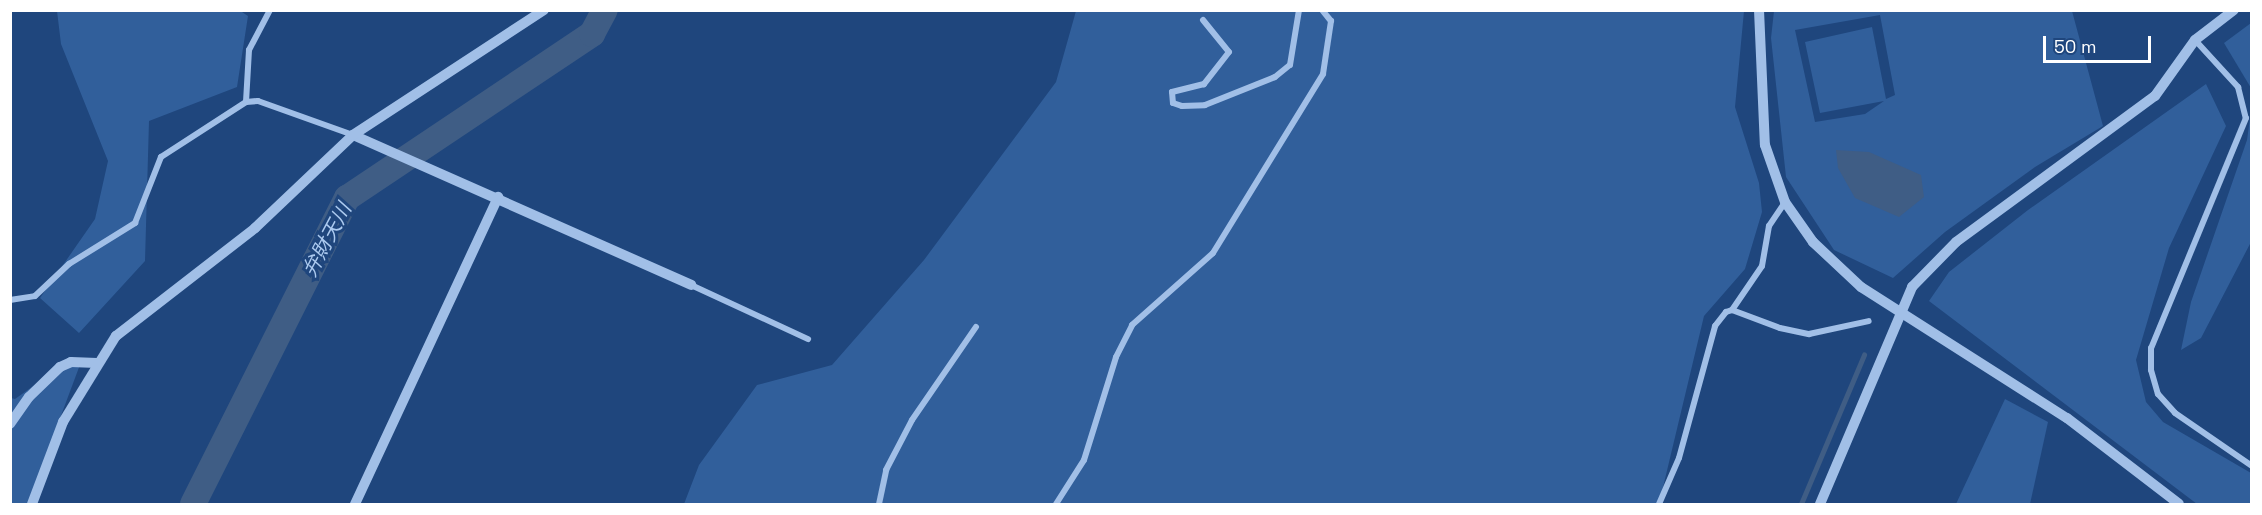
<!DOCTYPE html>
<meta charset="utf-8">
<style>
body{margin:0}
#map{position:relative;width:2262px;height:515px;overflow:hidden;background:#1f467d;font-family:"Space Grotesk","Noto Sans JP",sans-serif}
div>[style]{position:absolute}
.green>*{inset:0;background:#315f9b}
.water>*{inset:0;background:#3f5d85}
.stream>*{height:4.5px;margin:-2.25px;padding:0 2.25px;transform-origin:2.25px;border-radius:2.25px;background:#3f5d85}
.river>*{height:26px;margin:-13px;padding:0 13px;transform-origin:13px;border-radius:13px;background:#3f5d85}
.minor>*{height:6px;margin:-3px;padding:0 3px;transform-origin:3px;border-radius:3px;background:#a1bfe7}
.tertiary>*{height:10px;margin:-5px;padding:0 5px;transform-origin:5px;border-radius:5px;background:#a1bfe7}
span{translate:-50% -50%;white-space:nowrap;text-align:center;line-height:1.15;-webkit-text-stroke:6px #1f467d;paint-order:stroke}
.water-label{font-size:20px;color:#accaef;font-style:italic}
.frame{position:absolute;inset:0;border:12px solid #fff;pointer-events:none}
.scale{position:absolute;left:2043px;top:36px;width:108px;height:27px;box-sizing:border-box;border:3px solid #fff;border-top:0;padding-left:8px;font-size:18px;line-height:21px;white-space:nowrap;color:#fff;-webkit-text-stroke:4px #1f467d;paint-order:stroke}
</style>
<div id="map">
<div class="green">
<div style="clip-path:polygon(239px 10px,248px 16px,237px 87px,149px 121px,145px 261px,79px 333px,40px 298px,95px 219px,108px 161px,61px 44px,57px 11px)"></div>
<div style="clip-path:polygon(1076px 11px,1744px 11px,1735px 107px,1759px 183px,1762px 212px,1745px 269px,1704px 316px,1659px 504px,684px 504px,699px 465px,757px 385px,832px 365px,924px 260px,1056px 82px)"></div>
<div style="clip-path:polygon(evenodd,1774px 11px,2072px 11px,2103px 126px,2035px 167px,1945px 232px,1893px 278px,1834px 250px,1786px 177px,1771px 38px,1774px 11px,1880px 15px,1895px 95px,1886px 99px,1872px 27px,1805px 42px,1820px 113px,1884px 101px,1865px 114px,1815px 122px,1795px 30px,1880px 15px)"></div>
<div style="clip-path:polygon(2251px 23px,2251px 88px,2224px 43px)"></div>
<div style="clip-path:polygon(2206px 84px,2226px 126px,2169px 248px,2136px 360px,2146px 402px,2163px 422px,2251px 473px,2251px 504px,2197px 504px,1929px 301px,1949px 272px,2028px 210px)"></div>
<div style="clip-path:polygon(2251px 111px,2251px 242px,2201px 338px,2181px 350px,2191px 302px,2247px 140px)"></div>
<div style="clip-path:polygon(81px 362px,28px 504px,11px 504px,11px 398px,15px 399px,60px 367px)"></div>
<div style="clip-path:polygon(2005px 399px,2048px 422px,2030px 504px,1956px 504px)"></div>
</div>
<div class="water">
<div style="clip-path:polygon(1836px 150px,1869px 152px,1921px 175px,1924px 197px,1899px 217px,1855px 198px,1838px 168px)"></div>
</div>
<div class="stream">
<div style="left:1801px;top:504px;width:162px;rotate:-67.1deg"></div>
</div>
<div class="river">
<div style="left:193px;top:504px;width:343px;rotate:-63.3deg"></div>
<div style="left:347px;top:198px;width:295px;rotate:-33.8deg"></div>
<div style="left:592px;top:34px;width:27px;rotate:-62deg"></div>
</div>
<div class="minor">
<div style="left:1203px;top:20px;width:41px;rotate:50.9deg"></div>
<div style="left:1229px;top:52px;width:41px;rotate:128deg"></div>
<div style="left:1204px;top:84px;width:33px;rotate:166deg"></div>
<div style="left:1172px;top:92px;width:11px;rotate:85deg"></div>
<div style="left:1173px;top:103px;width:9px;rotate:18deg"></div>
<div style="left:1182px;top:106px;width:23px;rotate:-2deg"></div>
<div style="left:1205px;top:105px;width:75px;rotate:-21.8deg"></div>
<div style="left:1275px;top:77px;width:19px;rotate:-39deg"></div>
<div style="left:1290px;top:65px;width:56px;rotate:-80.7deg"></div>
<div style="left:2195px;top:40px;width:64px;rotate:47.5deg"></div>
<div style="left:2238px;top:87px;width:32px;rotate:76deg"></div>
<div style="left:2246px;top:118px;width:249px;rotate:112.4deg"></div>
<div style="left:2151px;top:348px;width:22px;rotate:90deg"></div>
<div style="left:2151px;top:370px;width:25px;rotate:74deg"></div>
<div style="left:2158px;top:394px;width:25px;rotate:48deg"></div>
<div style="left:2175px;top:413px;width:93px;rotate:34.5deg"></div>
<div style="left:246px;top:102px;width:52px;rotate:-86.7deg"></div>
<div style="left:249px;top:50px;width:45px;rotate:-62.3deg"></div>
<div style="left:691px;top:285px;width:129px;rotate:24.8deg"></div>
<div style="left:10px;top:300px;width:25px;rotate:-9deg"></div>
<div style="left:35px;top:296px;width:47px;rotate:-43.3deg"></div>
<div style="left:69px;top:264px;width:78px;rotate:-31.8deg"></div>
<div style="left:135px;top:223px;width:71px;rotate:-68.5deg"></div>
<div style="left:161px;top:157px;width:101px;rotate:-32.9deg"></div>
<div style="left:246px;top:102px;width:12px;rotate:-5deg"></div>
<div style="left:258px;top:101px;width:101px;rotate:19.7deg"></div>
<div style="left:1732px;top:310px;width:53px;rotate:-55.7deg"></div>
<div style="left:1762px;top:266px;width:41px;rotate:-80.1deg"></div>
<div style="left:1769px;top:226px;width:29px;rotate:-56deg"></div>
<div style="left:879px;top:504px;width:35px;rotate:-78deg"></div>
<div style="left:886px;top:470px;width:56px;rotate:-62.5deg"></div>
<div style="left:912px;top:420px;width:113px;rotate:-55.5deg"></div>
<div style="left:1056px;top:504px;width:52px;rotate:-57.5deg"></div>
<div style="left:1084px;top:460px;width:108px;rotate:-72.7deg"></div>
<div style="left:1116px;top:357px;width:36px;rotate:-63deg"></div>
<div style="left:1132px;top:325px;width:108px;rotate:-41.6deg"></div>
<div style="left:1213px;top:253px;width:210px;rotate:-58.4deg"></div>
<div style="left:1323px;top:74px;width:54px;rotate:-81.4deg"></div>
<div style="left:1331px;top:21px;width:14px;rotate:-129deg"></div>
<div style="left:1659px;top:504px;width:50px;rotate:-66.5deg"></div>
<div style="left:1679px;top:458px;width:137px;rotate:-74.7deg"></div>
<div style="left:1715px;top:326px;width:18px;rotate:-52deg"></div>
<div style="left:1726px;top:312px;width:6px;rotate:-18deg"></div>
<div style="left:1732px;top:310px;width:51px;rotate:20.6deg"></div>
<div style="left:1780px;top:328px;width:30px;rotate:12deg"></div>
<div style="left:1809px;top:334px;width:61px;rotate:-12.2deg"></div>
</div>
<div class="tertiary">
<div style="left:1759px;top:10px;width:135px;rotate:87.5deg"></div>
<div style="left:1765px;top:145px;width:60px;rotate:70.7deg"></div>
<div style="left:1785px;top:202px;width:49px;rotate:55deg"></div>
<div style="left:1813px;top:242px;width:66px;rotate:43.2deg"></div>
<div style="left:1861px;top:287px;width:244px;rotate:32.5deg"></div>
<div style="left:2067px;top:418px;width:141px;rotate:37.5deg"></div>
<div style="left:353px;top:135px;width:370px;rotate:23.9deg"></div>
<div style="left:10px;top:424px;width:33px;rotate:-55deg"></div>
<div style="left:29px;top:397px;width:43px;rotate:-44.1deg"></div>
<div style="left:60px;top:367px;width:12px;rotate:-24deg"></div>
<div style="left:71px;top:362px;width:26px;rotate:2deg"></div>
<div style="left:32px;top:504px;width:88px;rotate:-69.3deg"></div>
<div style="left:63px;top:422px;width:101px;rotate:-58.4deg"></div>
<div style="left:116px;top:336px;width:176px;rotate:-37.8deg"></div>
<div style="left:255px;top:228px;width:135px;rotate:-43.5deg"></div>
<div style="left:353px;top:135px;width:228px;rotate:-33.2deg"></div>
<div style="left:355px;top:504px;width:339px;rotate:-65deg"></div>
<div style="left:1820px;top:504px;width:236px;rotate:-67deg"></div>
<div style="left:1912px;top:287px;width:63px;rotate:-45.6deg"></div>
<div style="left:1956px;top:242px;width:247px;rotate:-36.3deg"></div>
<div style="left:2155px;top:96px;width:69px;rotate:-54.5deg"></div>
<div style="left:2195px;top:40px;width:49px;rotate:-37.6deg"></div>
</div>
<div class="water-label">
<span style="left:327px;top:240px;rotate:-62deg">弁財天川</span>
</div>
<div class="frame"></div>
<div class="scale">50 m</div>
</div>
